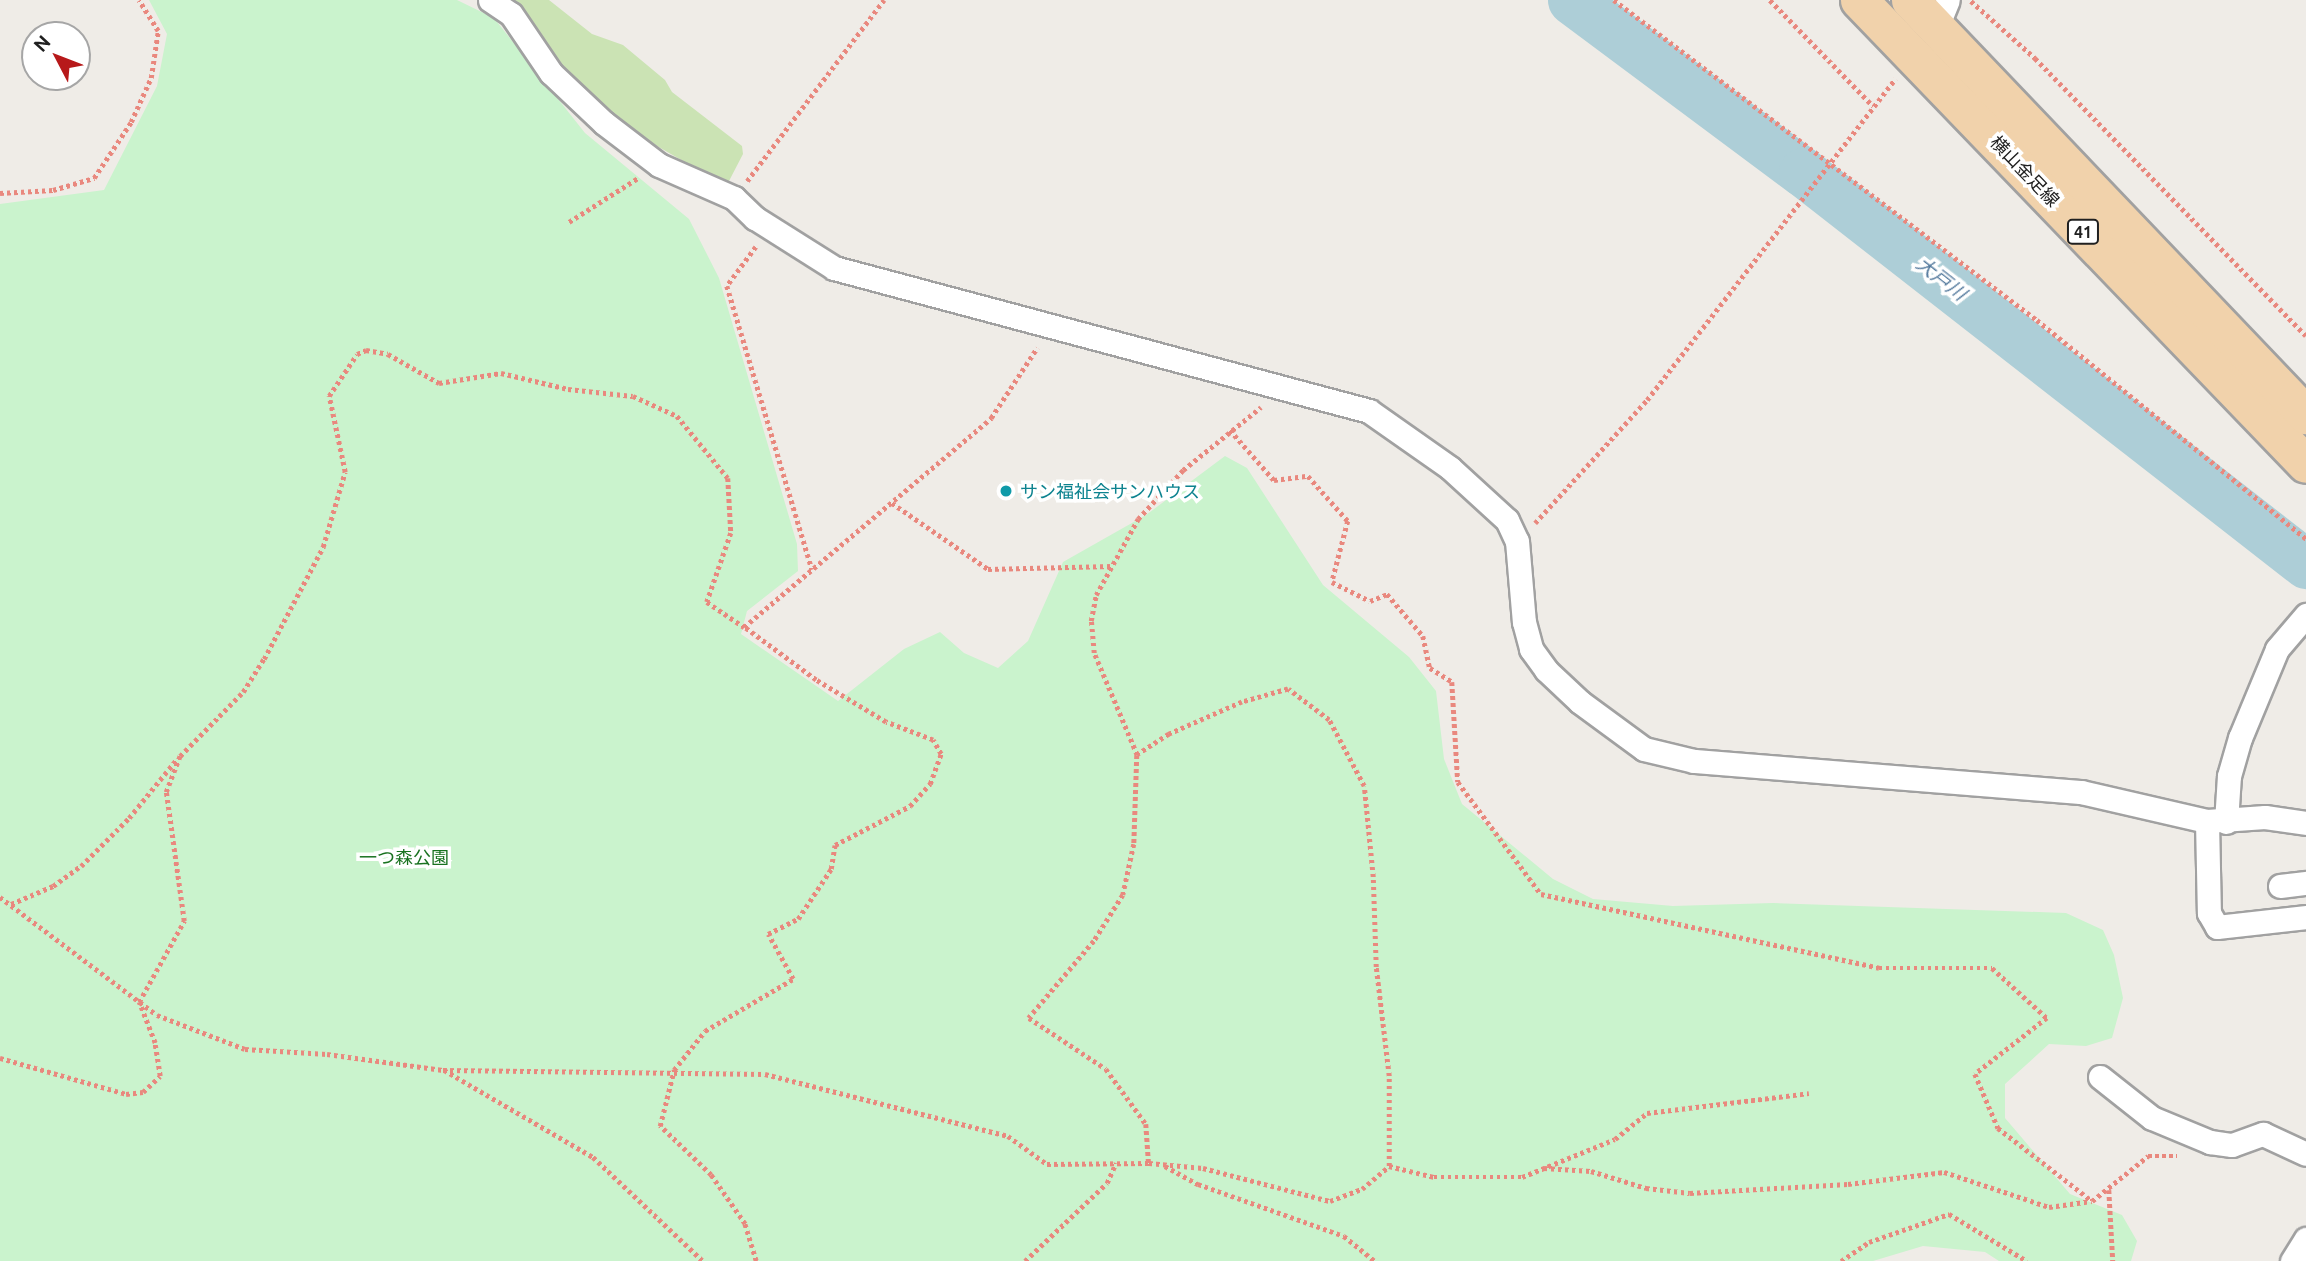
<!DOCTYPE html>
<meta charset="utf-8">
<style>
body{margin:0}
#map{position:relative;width:2306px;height:1261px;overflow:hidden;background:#efece7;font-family:Ubuntu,"Noto Sans JP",sans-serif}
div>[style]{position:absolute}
.grass>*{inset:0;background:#cbe3b4}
.park>*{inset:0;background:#caf3cd}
.river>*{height:49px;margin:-24.5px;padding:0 24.5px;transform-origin:24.5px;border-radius:24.5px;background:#adced7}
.path>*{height:4.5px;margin-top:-2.25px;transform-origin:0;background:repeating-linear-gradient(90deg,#e9887e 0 3.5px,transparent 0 7px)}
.roads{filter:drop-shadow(2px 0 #a1a1a1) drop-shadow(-2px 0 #a1a1a1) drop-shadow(0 2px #a1a1a1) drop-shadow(0 -2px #a1a1a1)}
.street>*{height:23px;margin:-11.5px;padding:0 11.5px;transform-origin:11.5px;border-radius:11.5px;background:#fff}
.primary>*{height:37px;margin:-18.5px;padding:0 18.5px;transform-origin:18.5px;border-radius:18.5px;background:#f1d2ab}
.dots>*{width:19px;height:19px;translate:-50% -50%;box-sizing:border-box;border:4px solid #fff;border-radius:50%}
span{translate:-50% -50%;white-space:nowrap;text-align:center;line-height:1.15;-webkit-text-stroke:7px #fff;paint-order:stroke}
.shield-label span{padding:2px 5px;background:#fff;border:2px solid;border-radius:5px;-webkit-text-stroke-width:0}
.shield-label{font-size:16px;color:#202020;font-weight:700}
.street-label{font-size:18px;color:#202020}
.culture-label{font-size:18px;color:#0d838f}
.left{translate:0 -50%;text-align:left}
.park-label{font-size:18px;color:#197220}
.water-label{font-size:19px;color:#547a9d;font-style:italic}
.north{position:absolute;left:21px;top:21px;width:70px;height:70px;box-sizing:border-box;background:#fff;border:2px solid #a6a6a6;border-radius:50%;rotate:312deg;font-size:19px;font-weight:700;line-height:28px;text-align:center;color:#202020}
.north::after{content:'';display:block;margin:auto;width:24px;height:32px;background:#b7191a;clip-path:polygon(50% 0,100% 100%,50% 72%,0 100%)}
</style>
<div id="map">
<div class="grass">
<div style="clip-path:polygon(506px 0,549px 0,592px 34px,623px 45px,665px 80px,672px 92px,742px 146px,743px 154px,729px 181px,721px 183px,619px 124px,577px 86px)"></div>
</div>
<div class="park">
<div style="clip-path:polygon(149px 0,457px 0,494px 18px,585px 133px,689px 219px,719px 278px,797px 544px,798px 571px,747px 611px,741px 634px,838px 701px,904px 649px,940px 632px,964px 653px,998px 668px,1028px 641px,1063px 562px,1146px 515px,1225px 456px,1247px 468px,1323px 585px,1409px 657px,1436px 691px,1444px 759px,1462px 804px,1553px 879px,1593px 899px,1673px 906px,1773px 903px,2066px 913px,2103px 930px,2114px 955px,2123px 998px,2112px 1038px,2086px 1046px,2049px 1044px,2005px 1084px,2005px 1118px,2070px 1194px,2122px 1215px,2137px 1241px,2131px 1261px,1999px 1261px,1985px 1252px,1923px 1246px,1873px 1261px,0 1261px,0 204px,104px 190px,157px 86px,167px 34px)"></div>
</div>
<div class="river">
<div style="left:1572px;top:0;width:288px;rotate:36.7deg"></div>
<div style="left:1803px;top:172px;width:638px;rotate:37.93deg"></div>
</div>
<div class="path">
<div style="left:1614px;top:0;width:530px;rotate:37.11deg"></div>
<div style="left:2037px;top:320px;width:347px;rotate:39.1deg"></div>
<div style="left:1770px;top:0;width:148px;rotate:45.8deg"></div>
<div style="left:1971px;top:1px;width:86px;rotate:41.7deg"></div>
<div style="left:2035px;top:58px;width:388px;rotate:45.7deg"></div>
<div style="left:747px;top:181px;width:227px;rotate:-52.9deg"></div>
<div style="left:0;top:193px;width:53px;rotate:-3.2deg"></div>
<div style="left:53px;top:190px;width:43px;rotate:-16.3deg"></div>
<div style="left:94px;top:178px;width:67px;rotate:-56.5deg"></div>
<div style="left:131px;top:122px;width:48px;rotate:-65.6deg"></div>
<div style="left:151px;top:78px;width:48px;rotate:-81.5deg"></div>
<div style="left:158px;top:31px;width:36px;rotate:-122deg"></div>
<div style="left:569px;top:222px;width:82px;rotate:-32.5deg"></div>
<div style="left:756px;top:247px;width:49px;rotate:126.6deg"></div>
<div style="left:727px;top:286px;width:296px;rotate:73.3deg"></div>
<div style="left:1230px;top:430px;width:67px;rotate:48.7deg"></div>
<div style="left:1274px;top:480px;width:34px;rotate:-7deg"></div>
<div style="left:1308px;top:476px;width:60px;rotate:48.4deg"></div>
<div style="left:1348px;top:521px;width:63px;rotate:104.7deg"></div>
<div style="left:1332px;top:582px;width:42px;rotate:26.6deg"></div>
<div style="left:1370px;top:601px;width:18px;rotate:-22deg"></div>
<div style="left:1387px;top:594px;width:55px;rotate:49.4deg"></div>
<div style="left:1423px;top:636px;width:33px;rotate:78deg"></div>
<div style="left:1430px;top:668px;width:26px;rotate:32deg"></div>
<div style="left:1452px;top:682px;width:100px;rotate:86.6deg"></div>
<div style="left:1458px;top:782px;width:139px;rotate:53.5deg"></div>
<div style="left:1541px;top:894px;width:346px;rotate:12.3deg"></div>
<div style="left:1879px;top:968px;width:113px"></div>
<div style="left:1992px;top:968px;width:74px;rotate:42.3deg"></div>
<div style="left:2047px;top:1018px;width:91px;rotate:142.1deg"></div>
<div style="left:1975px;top:1074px;width:59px;rotate:66.9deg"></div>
<div style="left:1998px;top:1128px;width:119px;rotate:37.8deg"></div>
<div style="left:892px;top:503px;width:116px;rotate:34.5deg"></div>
<div style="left:988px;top:569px;width:124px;rotate:-1.4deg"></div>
<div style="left:1535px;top:523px;width:166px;rotate:-47.7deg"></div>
<div style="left:1647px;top:400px;width:406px;rotate:-52.3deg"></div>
<div style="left:1137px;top:755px;width:111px;rotate:-112.9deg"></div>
<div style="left:1094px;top:653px;width:32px;rotate:-95deg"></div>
<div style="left:1091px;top:621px;width:26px;rotate:-79deg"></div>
<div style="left:1096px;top:595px;width:87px;rotate:-61.1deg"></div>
<div style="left:1138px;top:519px;width:67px;rotate:-47.4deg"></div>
<div style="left:1183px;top:470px;width:100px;rotate:-38.9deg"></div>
<div style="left:0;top:897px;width:196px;rotate:36.9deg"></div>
<div style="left:157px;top:1015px;width:94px;rotate:21.1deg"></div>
<div style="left:245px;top:1049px;width:82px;rotate:3.5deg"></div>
<div style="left:327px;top:1054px;width:117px;rotate:7.9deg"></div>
<div style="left:443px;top:1070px;width:322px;rotate:0.7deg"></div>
<div style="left:765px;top:1074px;width:251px;rotate:14.3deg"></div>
<div style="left:1008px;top:1136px;width:48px;rotate:35.7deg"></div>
<div style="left:1047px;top:1164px;width:102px;rotate:-0.6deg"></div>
<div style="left:1149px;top:1163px;width:54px;rotate:5.3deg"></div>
<div style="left:1203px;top:1168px;width:131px;rotate:14.6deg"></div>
<div style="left:1330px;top:1201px;width:34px;rotate:-21deg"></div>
<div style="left:1362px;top:1189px;width:35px;rotate:-40deg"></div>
<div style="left:1389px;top:1166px;width:90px;rotate:-90deg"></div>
<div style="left:1389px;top:1076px;width:110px;rotate:-96.8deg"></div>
<div style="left:1376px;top:967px;width:90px;rotate:-91.9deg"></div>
<div style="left:1373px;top:877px;width:91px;rotate:-95.6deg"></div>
<div style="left:1364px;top:786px;width:75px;rotate:-117.9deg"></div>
<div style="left:1329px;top:720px;width:51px;rotate:-142.9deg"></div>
<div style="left:1288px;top:689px;width:48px;rotate:164.2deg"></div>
<div style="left:1242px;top:702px;width:80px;rotate:156.3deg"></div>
<div style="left:1169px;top:734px;width:38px;rotate:147deg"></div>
<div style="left:1137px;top:755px;width:89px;rotate:91.9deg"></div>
<div style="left:1134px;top:844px;width:52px;rotate:102.2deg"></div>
<div style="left:1123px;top:895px;width:54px;rotate:122.2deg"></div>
<div style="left:1094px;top:941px;width:101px;rotate:130.2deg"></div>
<div style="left:1029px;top:1018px;width:92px;rotate:33.5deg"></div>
<div style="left:1106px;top:1069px;width:68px;rotate:54deg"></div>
<div style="left:1146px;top:1124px;width:39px;rotate:86deg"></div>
<div style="left:11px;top:904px;width:46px;rotate:-23.2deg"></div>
<div style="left:53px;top:886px;width:34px;rotate:-36deg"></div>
<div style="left:81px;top:866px;width:68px;rotate:-45deg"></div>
<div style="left:129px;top:818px;width:76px;rotate:-50.9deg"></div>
<div style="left:0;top:1058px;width:131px;rotate:15.9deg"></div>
<div style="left:126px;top:1094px;width:17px;rotate:-7deg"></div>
<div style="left:143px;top:1092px;width:23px;rotate:-43deg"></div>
<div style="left:160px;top:1076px;width:33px;rotate:-99deg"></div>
<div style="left:155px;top:1043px;width:44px;rotate:-111.3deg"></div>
<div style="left:139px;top:1002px;width:93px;rotate:-60.9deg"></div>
<div style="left:184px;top:921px;width:130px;rotate:-97.9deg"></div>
<div style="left:166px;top:792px;width:39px;rotate:-69deg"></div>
<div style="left:180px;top:756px;width:90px;rotate:-45.5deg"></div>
<div style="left:243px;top:692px;width:39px;rotate:-58deg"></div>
<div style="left:264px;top:659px;width:127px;rotate:-62.2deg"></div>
<div style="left:323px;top:547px;width:78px;rotate:-73.7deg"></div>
<div style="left:345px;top:472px;width:78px;rotate:-101.9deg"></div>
<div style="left:329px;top:396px;width:50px;rotate:-56.3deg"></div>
<div style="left:357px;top:354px;width:10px;rotate:-24deg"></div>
<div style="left:366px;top:350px;width:22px;rotate:10deg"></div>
<div style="left:388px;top:354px;width:59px;rotate:29.6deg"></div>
<div style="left:439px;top:383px;width:63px;rotate:-9.2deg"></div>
<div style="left:501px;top:373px;width:69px;rotate:13.4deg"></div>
<div style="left:568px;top:389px;width:65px;rotate:6.1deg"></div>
<div style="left:633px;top:396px;width:48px;rotate:24.4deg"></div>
<div style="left:677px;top:416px;width:80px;rotate:50.6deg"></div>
<div style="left:728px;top:478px;width:55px;rotate:86.9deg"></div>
<div style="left:731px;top:533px;width:73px;rotate:109.2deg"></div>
<div style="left:707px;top:602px;width:45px;rotate:34deg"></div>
<div style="left:444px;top:1070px;width:173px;rotate:30.3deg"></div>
<div style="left:593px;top:1157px;width:151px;rotate:43.4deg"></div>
<div style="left:1165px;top:1166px;width:38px;rotate:29deg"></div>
<div style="left:1198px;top:1184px;width:155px;rotate:19.6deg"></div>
<div style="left:1344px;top:1236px;width:40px;rotate:39deg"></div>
<div style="left:1389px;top:1166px;width:46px;rotate:13.7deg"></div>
<div style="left:1434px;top:1177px;width:88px"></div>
<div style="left:1522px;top:1177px;width:100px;rotate:-22.2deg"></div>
<div style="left:1615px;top:1139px;width:41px;rotate:-39.1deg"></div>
<div style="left:1647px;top:1113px;width:163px;rotate:-7deg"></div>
<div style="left:1544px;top:1168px;width:47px;rotate:3.7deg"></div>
<div style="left:1591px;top:1171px;width:58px;rotate:17.2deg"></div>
<div style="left:1646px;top:1188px;width:44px;rotate:6.5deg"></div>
<div style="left:1690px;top:1193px;width:158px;rotate:-3.3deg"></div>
<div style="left:1848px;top:1184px;width:97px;rotate:-7.1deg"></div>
<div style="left:1944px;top:1172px;width:111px;rotate:18.4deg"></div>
<div style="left:2049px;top:1207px;width:43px;rotate:-7.9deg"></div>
<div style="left:2092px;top:1201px;width:72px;rotate:-38.8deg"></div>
<div style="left:2148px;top:1156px;width:29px"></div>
<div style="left:2109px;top:1190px;width:71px;rotate:86.8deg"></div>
<div style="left:756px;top:1261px;width:39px;rotate:-107deg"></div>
<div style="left:745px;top:1224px;width:60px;rotate:-124.8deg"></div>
<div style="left:711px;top:1175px;width:71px;rotate:-136.1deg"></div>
<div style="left:660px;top:1126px;width:58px;rotate:-76deg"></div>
<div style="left:674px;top:1070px;width:50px;rotate:-51.5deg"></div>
<div style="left:705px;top:1031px;width:102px;rotate:-30.6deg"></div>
<div style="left:793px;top:979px;width:51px;rotate:-119.1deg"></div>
<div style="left:768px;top:934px;width:34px;rotate:-27deg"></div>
<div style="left:798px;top:919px;width:60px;rotate:-56.6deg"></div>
<div style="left:831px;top:869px;width:24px;rotate:-81deg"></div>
<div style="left:835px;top:845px;width:85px;rotate:-27.5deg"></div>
<div style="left:910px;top:806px;width:30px;rotate:-48deg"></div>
<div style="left:930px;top:784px;width:32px;rotate:-70deg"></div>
<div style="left:941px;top:754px;width:16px;rotate:-120deg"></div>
<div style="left:933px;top:740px;width:50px;rotate:-159deg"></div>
<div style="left:886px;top:722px;width:82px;rotate:-149deg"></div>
<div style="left:816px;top:680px;width:89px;rotate:-143.6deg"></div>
<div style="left:744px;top:627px;width:324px;rotate:-40.2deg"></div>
<div style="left:991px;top:418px;width:84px;rotate:-56.7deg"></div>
<div style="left:1025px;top:1261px;width:113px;rotate:-43.6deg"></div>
<div style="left:1107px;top:1183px;width:22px;rotate:-66deg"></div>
<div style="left:1841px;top:1261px;width:34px;rotate:-34deg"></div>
<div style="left:1869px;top:1242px;width:85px;rotate:-19.3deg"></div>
<div style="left:1949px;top:1214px;width:91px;rotate:31.1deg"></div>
</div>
<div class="roads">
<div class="street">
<div style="left:490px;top:0;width:25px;rotate:34deg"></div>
<div style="left:511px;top:14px;width:71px;rotate:55.9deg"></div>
<div style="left:551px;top:73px;width:73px;rotate:43.3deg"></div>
<div style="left:604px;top:123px;width:69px;rotate:37.4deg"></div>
<div style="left:659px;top:165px;width:82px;rotate:23.7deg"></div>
<div style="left:734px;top:198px;width:29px;rotate:44deg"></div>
<div style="left:755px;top:218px;width:93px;rotate:32.3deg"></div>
<div style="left:834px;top:268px;width:554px;rotate:14.96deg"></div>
<div style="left:1369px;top:411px;width:99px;rotate:35.1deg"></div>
<div style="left:1450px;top:468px;width:77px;rotate:42.4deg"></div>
<div style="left:1507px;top:520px;width:23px;rotate:65deg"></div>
<div style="left:1517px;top:541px;width:81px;rotate:85.1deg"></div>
<div style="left:1524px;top:622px;width:28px;rotate:75deg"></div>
<div style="left:1531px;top:649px;width:26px;rotate:54deg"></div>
<div style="left:1546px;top:670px;width:47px;rotate:43.3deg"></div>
<div style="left:1580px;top:702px;width:79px;rotate:36.3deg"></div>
<div style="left:1644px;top:749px;width:51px;rotate:13.5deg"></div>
<div style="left:1694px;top:761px;width:388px;rotate:4.6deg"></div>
<div style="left:2081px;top:792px;width:129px;rotate:13deg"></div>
<div style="left:2207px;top:821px;width:58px;rotate:-3.9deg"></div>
<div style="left:2265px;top:817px;width:41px;rotate:8.3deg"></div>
<div style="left:1937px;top:27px;width:29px;rotate:-68deg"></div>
<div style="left:2207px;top:821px;width:92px;rotate:88.8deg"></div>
<div style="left:2209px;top:913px;width:16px;rotate:60deg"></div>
<div style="left:2217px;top:927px;width:90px;rotate:-6.4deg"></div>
<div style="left:2226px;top:822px;width:46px;rotate:-86.3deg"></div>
<div style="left:2229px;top:776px;width:40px;rotate:-74deg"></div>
<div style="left:2240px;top:738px;width:96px;rotate:-67.4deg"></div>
<div style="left:2277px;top:649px;width:45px;rotate:-49.5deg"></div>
<div style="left:2280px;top:886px;width:26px;rotate:-7deg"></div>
<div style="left:2100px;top:1077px;width:66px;rotate:38.3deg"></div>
<div style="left:2152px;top:1118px;width:63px;rotate:22.5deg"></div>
<div style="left:2210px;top:1142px;width:22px;rotate:8deg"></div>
<div style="left:2232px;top:1145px;width:33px;rotate:-20deg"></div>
<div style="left:2263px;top:1134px;width:47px;rotate:24.9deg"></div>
<div style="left:2292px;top:1261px;width:26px;rotate:-58deg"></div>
</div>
<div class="primary">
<div style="left:1859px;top:0;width:644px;rotate:46.07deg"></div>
<div style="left:1910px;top:0;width:574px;rotate:46.34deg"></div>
</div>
</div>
<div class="dots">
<div style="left:1006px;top:491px;background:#0f9aa8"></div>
</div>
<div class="shield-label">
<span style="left:2083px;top:232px">41</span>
</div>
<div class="street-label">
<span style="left:2025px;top:171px;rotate:46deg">横山金足線</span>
</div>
<div class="culture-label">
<span class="left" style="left:1020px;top:491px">サン福祉会サンハウス</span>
</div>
<div class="park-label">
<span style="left:404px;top:857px">一つ森公園</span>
</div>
<div class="water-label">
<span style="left:1941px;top:279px;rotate:38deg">大戸川</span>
</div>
<div class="north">N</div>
</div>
